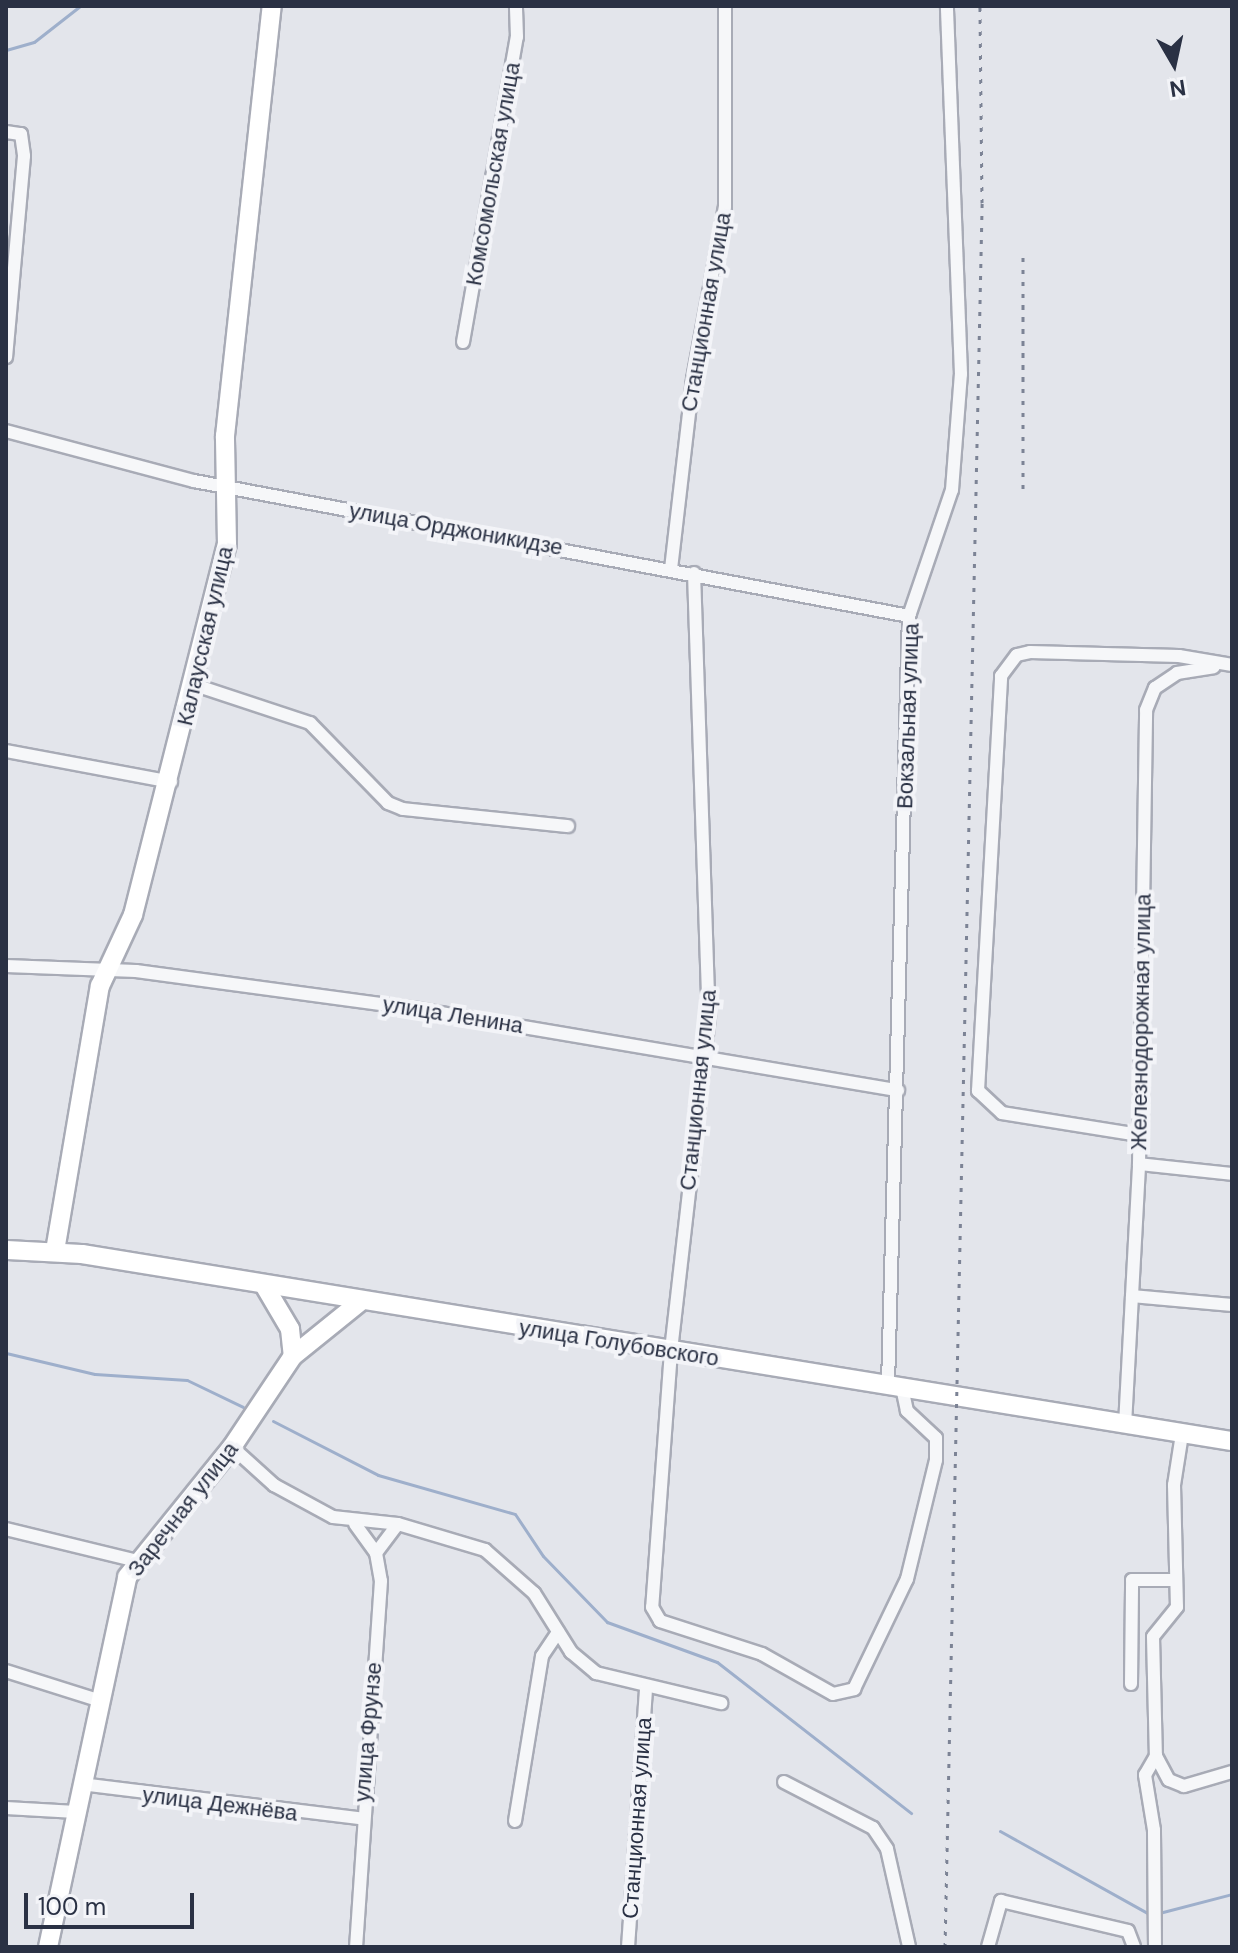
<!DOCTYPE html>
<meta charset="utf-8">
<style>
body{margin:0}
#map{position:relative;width:1238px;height:1953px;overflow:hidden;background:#e3e5eb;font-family:"DM Sans",sans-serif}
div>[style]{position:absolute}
.stream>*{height:3px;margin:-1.5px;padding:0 1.5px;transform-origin:1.5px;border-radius:1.5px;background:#9eafcb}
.roads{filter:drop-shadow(2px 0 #a8abb6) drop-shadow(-2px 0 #a8abb6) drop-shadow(0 2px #a8abb6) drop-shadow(0 -2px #a8abb6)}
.street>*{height:12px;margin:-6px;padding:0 6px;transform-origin:6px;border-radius:6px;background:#f6f7f9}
.secondary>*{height:18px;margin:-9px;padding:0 9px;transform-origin:9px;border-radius:9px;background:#fff}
.rail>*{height:3px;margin-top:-1.5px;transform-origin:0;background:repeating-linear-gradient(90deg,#7c8395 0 4px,transparent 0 12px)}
span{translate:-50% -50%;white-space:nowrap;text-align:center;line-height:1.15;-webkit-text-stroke:8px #f3f4f8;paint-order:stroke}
.street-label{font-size:22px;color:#2a3144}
.frame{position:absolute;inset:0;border:8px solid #2a3144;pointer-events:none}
.north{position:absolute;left:1134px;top:24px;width:80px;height:80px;-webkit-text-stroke:6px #f3f4f8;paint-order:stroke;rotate:171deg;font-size:22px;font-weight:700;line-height:32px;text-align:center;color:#2a3144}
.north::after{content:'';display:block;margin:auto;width:28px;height:36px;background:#2a3144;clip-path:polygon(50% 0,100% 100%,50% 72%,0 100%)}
.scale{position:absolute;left:24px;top:1893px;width:170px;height:36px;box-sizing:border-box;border:4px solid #2a3144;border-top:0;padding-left:10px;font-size:24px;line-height:28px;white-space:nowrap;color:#2a3144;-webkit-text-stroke:6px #f3f4f8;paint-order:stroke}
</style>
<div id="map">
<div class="stream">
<div style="left:6px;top:50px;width:29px;rotate:-16deg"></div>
<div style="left:34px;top:42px;width:58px;rotate:-38deg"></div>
<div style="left:6px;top:1353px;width:91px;rotate:13.3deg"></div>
<div style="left:95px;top:1374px;width:92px;rotate:3.7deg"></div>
<div style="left:187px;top:1380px;width:62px;rotate:25.7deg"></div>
<div style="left:273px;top:1421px;width:118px;rotate:27.2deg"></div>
<div style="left:378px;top:1475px;width:142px;rotate:15.9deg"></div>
<div style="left:515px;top:1514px;width:50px;rotate:56.3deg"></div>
<div style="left:543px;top:1556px;width:92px;rotate:45.9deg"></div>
<div style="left:607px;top:1622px;width:117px;rotate:20deg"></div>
<div style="left:717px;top:1662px;width:246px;rotate:37.9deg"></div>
<div style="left:1000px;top:1831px;width:173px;rotate:29.1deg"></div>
<div style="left:1159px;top:1913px;width:75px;rotate:-14.6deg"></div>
</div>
<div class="roads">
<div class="street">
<div style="left:6px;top:132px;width:15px;rotate:8deg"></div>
<div style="left:21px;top:134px;width:22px;rotate:82deg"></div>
<div style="left:24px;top:156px;width:202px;rotate:95.1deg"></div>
<div style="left:463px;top:342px;width:310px;rotate:-80deg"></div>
<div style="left:517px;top:37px;width:31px;rotate:-92deg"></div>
<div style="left:6px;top:431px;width:195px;rotate:14.9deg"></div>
<div style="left:194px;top:481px;width:728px;rotate:10.69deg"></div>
<div style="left:671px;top:569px;width:191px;rotate:-83.4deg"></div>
<div style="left:693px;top:379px;width:175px;rotate:-79.5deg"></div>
<div style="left:725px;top:207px;width:201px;rotate:-90deg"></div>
<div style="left:694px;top:573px;width:444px;rotate:88.1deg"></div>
<div style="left:709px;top:1017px;width:336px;rotate:96.5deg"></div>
<div style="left:671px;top:1351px;width:257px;rotate:94.2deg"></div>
<div style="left:652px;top:1607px;width:16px;rotate:60deg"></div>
<div style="left:660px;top:1621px;width:107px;rotate:17.9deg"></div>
<div style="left:762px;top:1654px;width:81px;rotate:29.4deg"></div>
<div style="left:833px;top:1694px;width:22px;rotate:-13deg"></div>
<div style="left:854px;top:1689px;width:122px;rotate:-64.3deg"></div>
<div style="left:907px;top:1579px;width:122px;rotate:-76.3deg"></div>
<div style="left:936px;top:1460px;width:22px;rotate:-90deg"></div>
<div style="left:936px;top:1438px;width:40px;rotate:-137deg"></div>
<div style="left:907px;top:1411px;width:25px;rotate:-102deg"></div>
<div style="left:195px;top:685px;width:121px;rotate:18.3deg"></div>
<div style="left:310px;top:723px;width:112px;rotate:45.7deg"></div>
<div style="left:388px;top:803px;width:16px;rotate:22deg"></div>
<div style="left:403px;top:809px;width:166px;rotate:5.9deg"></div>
<div style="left:6px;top:751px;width:168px;rotate:10.6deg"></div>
<div style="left:6px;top:966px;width:130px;rotate:2.2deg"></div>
<div style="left:136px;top:971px;width:284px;rotate:7.7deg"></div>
<div style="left:417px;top:1009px;width:488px;rotate:9.6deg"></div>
<div style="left:1139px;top:1135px;width:139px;rotate:-170.9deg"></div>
<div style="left:1002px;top:1113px;width:33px;rotate:-137deg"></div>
<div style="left:978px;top:1091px;width:416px;rotate:-86.8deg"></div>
<div style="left:1001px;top:676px;width:26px;rotate:-53deg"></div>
<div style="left:1017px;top:655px;width:13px;rotate:-13deg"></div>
<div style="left:1030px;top:652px;width:149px;rotate:1.5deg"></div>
<div style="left:1179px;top:656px;width:54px;rotate:9.6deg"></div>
<div style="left:1139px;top:1164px;width:94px;rotate:6.1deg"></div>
<div style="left:1132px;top:1296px;width:100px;rotate:5.1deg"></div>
<div style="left:888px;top:1385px;width:769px;rotate:-88.44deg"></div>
<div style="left:909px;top:616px;width:133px;rotate:-71.2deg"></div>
<div style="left:952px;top:490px;width:116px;rotate:-85.6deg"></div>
<div style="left:961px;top:374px;width:368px;rotate:-92.2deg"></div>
<div style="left:1125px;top:1425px;width:261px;rotate:-86.9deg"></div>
<div style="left:1139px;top:1164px;width:454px;rotate:-89.1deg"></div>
<div style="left:1146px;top:710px;width:24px;rotate:-68deg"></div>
<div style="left:1155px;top:688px;width:27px;rotate:-34deg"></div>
<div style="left:1177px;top:673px;width:37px;rotate:-9deg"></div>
<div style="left:1182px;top:1434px;width:52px;rotate:98.9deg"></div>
<div style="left:1174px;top:1485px;width:122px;rotate:88.6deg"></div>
<div style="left:1177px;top:1607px;width:38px;rotate:129deg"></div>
<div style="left:1153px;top:1637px;width:119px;rotate:88.6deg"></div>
<div style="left:1156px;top:1756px;width:27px;rotate:62deg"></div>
<div style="left:1169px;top:1780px;width:16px;rotate:22deg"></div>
<div style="left:1184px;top:1786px;width:50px;rotate:-16.3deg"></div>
<div style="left:232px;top:1447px;width:57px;rotate:42.1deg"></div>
<div style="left:274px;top:1485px;width:67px;rotate:28.5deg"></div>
<div style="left:333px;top:1517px;width:65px;rotate:6.1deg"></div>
<div style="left:398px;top:1524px;width:91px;rotate:16.6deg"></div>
<div style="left:485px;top:1550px;width:65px;rotate:41.3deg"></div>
<div style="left:534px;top:1593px;width:70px;rotate:57.9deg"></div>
<div style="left:571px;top:1652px;width:33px;rotate:40deg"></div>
<div style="left:596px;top:1673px;width:129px;rotate:13.5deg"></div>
<div style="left:355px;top:1524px;width:36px;rotate:54deg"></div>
<div style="left:376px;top:1553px;width:28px;rotate:80deg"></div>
<div style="left:381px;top:1581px;width:367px;rotate:93.9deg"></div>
<div style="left:6px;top:1529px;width:135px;rotate:13.7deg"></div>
<div style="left:376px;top:1553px;width:36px;rotate:-53deg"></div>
<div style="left:6px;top:1671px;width:96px;rotate:17.5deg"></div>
<div style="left:1131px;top:1684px;width:104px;rotate:-89.4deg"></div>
<div style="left:1132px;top:1580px;width:44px"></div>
<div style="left:784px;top:1782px;width:100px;rotate:27.3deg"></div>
<div style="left:873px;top:1828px;width:25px;rotate:56deg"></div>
<div style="left:887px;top:1849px;width:100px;rotate:77.3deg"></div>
<div style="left:81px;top:1784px;width:280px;rotate:7deg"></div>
<div style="left:6px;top:1808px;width:70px;rotate:3.3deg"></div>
<div style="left:515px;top:1821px;width:167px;rotate:-80.7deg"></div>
<div style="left:542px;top:1656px;width:29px;rotate:-56deg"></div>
<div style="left:628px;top:1947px;width:259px;rotate:-86deg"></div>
<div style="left:988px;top:1947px;width:48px;rotate:-74.2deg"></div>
<div style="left:1001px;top:1901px;width:130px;rotate:13.3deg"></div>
<div style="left:1128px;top:1931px;width:17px;rotate:69deg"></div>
<div style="left:1155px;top:1947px;width:117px;rotate:-90.5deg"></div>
<div style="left:1154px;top:1830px;width:56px;rotate:-99.3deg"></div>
<div style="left:1145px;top:1775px;width:22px;rotate:-60deg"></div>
</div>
<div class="secondary">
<div style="left:6px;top:1250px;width:76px;rotate:3deg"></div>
<div style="left:82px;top:1254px;width:1165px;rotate:9.24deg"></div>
<div style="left:55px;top:1251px;width:269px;rotate:-80.4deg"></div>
<div style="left:100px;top:986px;width:78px;rotate:-65.1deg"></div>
<div style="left:133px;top:915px;width:383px;rotate:-75.8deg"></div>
<div style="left:227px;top:544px;width:108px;rotate:-91.1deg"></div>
<div style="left:225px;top:436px;width:433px;rotate:-83.8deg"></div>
<div style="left:264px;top:1285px;width:51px;rotate:59.4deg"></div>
<div style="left:290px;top:1329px;width:27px;rotate:84deg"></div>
<div style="left:48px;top:1947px;width:378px;rotate:-77.9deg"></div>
<div style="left:127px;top:1577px;width:167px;rotate:-51.1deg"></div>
<div style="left:232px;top:1447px;width:110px;rotate:-56.2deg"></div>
<div style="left:293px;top:1356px;width:86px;rotate:-38.9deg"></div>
</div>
</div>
<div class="rail">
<div style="left:1023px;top:489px;width:239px;rotate:-90deg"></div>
<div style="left:945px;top:1947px;width:1744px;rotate:-88.78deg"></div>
<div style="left:982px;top:203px;width:197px;rotate:-90.6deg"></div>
</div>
<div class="street-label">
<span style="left:493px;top:174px;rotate:-80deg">Комсомольская улица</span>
<span style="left:706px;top:312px;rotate:-80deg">Станционная улица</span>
<span style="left:456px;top:529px;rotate:10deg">улица Орджоникидзе</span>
<span style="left:205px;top:636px;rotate:-77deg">Калаусская улица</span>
<span style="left:908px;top:716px;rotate:-88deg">Вокзальная улица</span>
<span style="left:453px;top:1015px;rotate:9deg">улица Ленина</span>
<span style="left:1141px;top:1022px;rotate:-89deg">Железнодорожная улица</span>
<span style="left:698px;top:1090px;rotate:-84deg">Станционная улица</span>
<span style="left:619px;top:1343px;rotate:9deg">улица Голубовского</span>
<span style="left:183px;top:1509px;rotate:-52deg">Заречная улица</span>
<span style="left:368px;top:1732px;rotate:-85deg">улица Фрунзе</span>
<span style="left:220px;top:1804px;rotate:7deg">улица Дежнёва</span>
<span style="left:637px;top:1818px;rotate:-86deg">Станционная улица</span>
</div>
<div class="frame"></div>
<div class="north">N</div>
<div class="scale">100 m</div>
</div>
